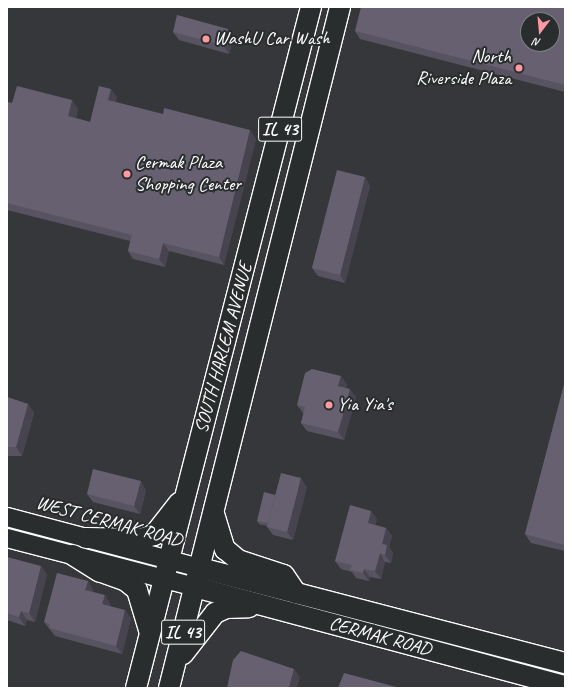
<!DOCTYPE html>
<style>
body{margin:0}
#map{position:relative;width:572px;height:695px;overflow:hidden;background:#36373b;font-family:Caveat,sans-serif}
div>[style]{position:absolute}
.roads{filter:drop-shadow(1px 0 #fff) drop-shadow(-1px 0 #fff) drop-shadow(0 1px #fff) drop-shadow(0 -1px #fff)}
.secondary>*{height:18px;margin:-9px;padding:0 9px;transform-origin:9px;border-radius:9px;background:#2a2d2e}
.primary>*{height:20px;margin:-10px;padding:0 10px;transform-origin:10px;border-radius:10px;background:#2a2d2e}
.wall>*{inset:0;background:#585361}
.shaded-wall>*{inset:0;background:#47434f}
.building>*{inset:0;background:#666071}
.dots>*{width:11px;height:11px;translate:-50% -50%;box-sizing:border-box;border:2px solid #2a2d2e;border-radius:50%}
span{translate:-50% -50%;white-space:nowrap;text-align:center;line-height:1.15;-webkit-text-stroke:4px #2a2d2e;paint-order:stroke}
.shield-label span{padding:1px 3px;background:#2a2d2e;border:1px solid;border-radius:3px;-webkit-text-stroke-width:0}
.shield-label{font-size:18px;color:#fff;font-weight:700}
.poi-label{font-size:19px;color:#fff}
.left{translate:0 -50%;text-align:left}
.right{translate:-100% -50%;text-align:right}
.street-label{font-size:19px;color:#fff}
.frame{position:absolute;inset:0;border:8px solid #fff;pointer-events:none}
.north{position:absolute;left:520px;top:12px;width:40px;height:40px;box-sizing:border-box;background:#2a2d2e;border:1px solid #7f8182;border-radius:50%;rotate:196deg;font-size:11px;font-weight:700;line-height:16px;text-align:center;color:#fff}
.north::after{content:'';display:block;margin:auto;width:14px;height:18px;background:#ff9aa2;clip-path:polygon(50% 0,100% 100%,50% 72%,0 100%)}
</style>
<div id="map">
<div class="roads">
<div class="secondary">
<div style="left:7px;top:517px;width:200px;rotate:14.8deg"></div>
<div style="left:7px;top:538px;width:194px;rotate:14.6deg"></div>
</div>
<div class="primary">
<div style="left:214px;top:514px;width:37px;rotate:73deg"></div>
<div style="left:225px;top:549px;width:17px;rotate:40deg"></div>
<div style="left:238px;top:560px;width:48px;rotate:18.1deg"></div>
<div style="left:284px;top:575px;width:22px;rotate:56deg"></div>
<div style="left:86px;top:538px;width:54px;rotate:1.1deg"></div>
<div style="left:140px;top:539px;width:15px;rotate:-16deg"></div>
<div style="left:154px;top:535px;width:41px;rotate:-52deg"></div>
<div style="left:73px;top:555px;width:31px;rotate:32deg"></div>
<div style="left:99px;top:571px;width:29px;rotate:20deg"></div>
<div style="left:126px;top:581px;width:14px;rotate:39deg"></div>
<div style="left:137px;top:590px;width:42px;rotate:73.3deg"></div>
<div style="left:200px;top:568px;width:377px;rotate:14.6deg"></div>
<div style="left:195px;top:587px;width:383px;rotate:15deg"></div>
<div style="left:183px;top:654px;width:52px;rotate:-52deg"></div>
<div style="left:215px;top:613px;width:12px;rotate:-24deg"></div>
<div style="left:226px;top:608px;width:23px;rotate:-2deg"></div>
<div style="left:136px;top:688px;width:703px;rotate:-75.59deg"></div>
<div style="left:169px;top:688px;width:702px;rotate:-75.9deg"></div>
</div>
</div>
<div class="wall">
<div style="clip-path:polygon(565px 7px,565px 92px,360px 39px,355px 31px)"></div>
<div style="clip-path:polygon(228px 29px,234px 37px,229px 54px,179px 40px,173px 32px)"></div>
<div style="clip-path:polygon(117px 97px,115px 102px,256px 139px,224px 265px,169px 251px,165px 267px,133px 259px,128px 251px,130px 241px,7px 210px,7px 102px,12px 103px,72px 100px,78px 109px,76px 118px,90px 122px)"></div>
<div style="clip-path:polygon(365px 177px,370px 186px,345px 283px,318px 276px,312px 268px)"></div>
<div style="clip-path:polygon(565px 381px,565px 551px,531px 543px,525px 534px)"></div>
<div style="clip-path:polygon(347px 384px,346px 388px,356px 397px,344px 440px,307px 431px,301px 423px,304px 413px,303px 413px,297px 405px)"></div>
<div style="clip-path:polygon(7px 397px,28px 404px,34px 413px,22px 456px,7px 456px)"></div>
<div style="clip-path:polygon(307px 487px,293px 540px,273px 535px,267px 527px,267px 526px,259px 524px,257px 521px,275px 495px)"></div>
<div style="clip-path:polygon(146px 490px,140px 514px,93px 502px,87px 494px)"></div>
<div style="clip-path:polygon(371px 511px,377px 519px,375px 525px,386px 528px,392px 536px,389px 547px,393px 553px,391px 563px,385px 562px,381px 579px,370px 577px,369px 581px,356px 578px,352px 572px,341px 569px,335px 561px)"></div>
<div style="clip-path:polygon(7px 557px,47px 574px,35px 622px,27px 620px,25px 626px,7px 620px)"></div>
<div style="clip-path:polygon(88px 581px,93px 590px,93px 592px,110px 603px,110px 606px,131px 618px,122px 654px,55px 636px,44px 622px)"></div>
</div>
<div class="shaded-wall">
<div style="clip-path:polygon(228px 29px,234px 37px,229px 54px,223px 45px)"></div>
<div style="clip-path:polygon(111px 89px,117px 97px,114px 108px,108px 100px)"></div>
<div style="clip-path:polygon(72px 100px,78px 109px,74px 124px,68px 116px)"></div>
<div style="clip-path:polygon(250px 130px,256px 139px,224px 265px,219px 257px)"></div>
<div style="clip-path:polygon(365px 177px,370px 186px,345px 283px,340px 275px)"></div>
<div style="clip-path:polygon(163px 243px,169px 251px,165px 267px,159px 259px)"></div>
<div style="clip-path:polygon(341px 376px,347px 384px,344px 394px,338px 386px)"></div>
<div style="clip-path:polygon(350px 389px,356px 397px,344px 440px,338px 432px)"></div>
<div style="clip-path:polygon(28px 404px,34px 413px,22px 456px,16px 447px)"></div>
<div style="clip-path:polygon(301px 478px,307px 487px,293px 540px,287px 532px)"></div>
<div style="clip-path:polygon(141px 481px,146px 490px,140px 514px,134px 506px)"></div>
<div style="clip-path:polygon(371px 511px,377px 519px,374px 531px,368px 523px)"></div>
<div style="clip-path:polygon(386px 528px,392px 536px,389px 547px,393px 553px,391px 563px,385px 555px,382px 544px)"></div>
<div style="clip-path:polygon(380px 553px,385px 562px,381px 579px,375px 571px)"></div>
<div style="clip-path:polygon(41px 566px,47px 574px,35px 622px,29px 613px)"></div>
<div style="clip-path:polygon(364px 569px,370px 577px,369px 581px,363px 573px)"></div>
<div style="clip-path:polygon(88px 581px,93px 590px,91px 598px,85px 590px)"></div>
<div style="clip-path:polygon(105px 595px,110px 603px,108px 612px,102px 604px)"></div>
<div style="clip-path:polygon(125px 610px,131px 618px,122px 654px,116px 646px)"></div>
<div style="clip-path:polygon(21px 611px,27px 620px,25px 626px,19px 617px)"></div>
<div style="clip-path:polygon(294px 669px,300px 677px,297px 688px,289px 688px)"></div>
</div>
<div class="building">
<div style="clip-path:polygon(evenodd,361px 7px,565px 7px,565px 85px,355px 31px,361px 7px,528px 20px,552px 20px,552px 44px,528px 44px,528px 20px)"></div>
<div style="clip-path:polygon(177px 15px,228px 29px,223px 45px,173px 32px)"></div>
<div style="clip-path:polygon(17px 86px,72px 100px,68px 116px,90px 122px,99px 86px,111px 89px,108px 100px,163px 114px,164px 108px,250px 130px,219px 257px,163px 243px,159px 259px,128px 251px,132px 235px,7px 203px,7px 102px,12px 103px)"></div>
<div style="clip-path:polygon(337px 170px,365px 177px,340px 275px,312px 268px)"></div>
<div style="clip-path:polygon(312px 369px,341px 376px,338px 386px,350px 389px,338px 432px,301px 423px,305px 407px,297px 405px,305px 373px)"></div>
<div style="clip-path:polygon(565px 381px,565px 545px,525px 534px)"></div>
<div style="clip-path:polygon(7px 397px,28px 404px,16px 447px,7px 447px)"></div>
<div style="clip-path:polygon(93px 469px,141px 481px,134px 506px,87px 494px)"></div>
<div style="clip-path:polygon(281px 473px,301px 478px,287px 532px,267px 527px)"></div>
<div style="clip-path:polygon(264px 492px,275px 495px,268px 523px,257px 521px)"></div>
<div style="clip-path:polygon(350px 505px,371px 511px,368px 523px,386px 528px,382px 544px,387px 545px,385px 555px,380px 553px,375px 571px,364px 569px,363px 573px,350px 570px,352px 565px,335px 561px)"></div>
<div style="clip-path:polygon(7px 557px,41px 566px,29px 613px,21px 611px,19px 617px,7px 613px)"></div>
<div style="clip-path:polygon(57px 573px,88px 581px,85px 590px,105px 595px,102px 604px,125px 610px,116px 646px,49px 628px,50px 624px,44px 622px)"></div>
<div style="clip-path:polygon(241px 651px,294px 669px,289px 688px,227px 688px,233px 660px)"></div>
<div style="clip-path:polygon(344px 673px,400px 688px,338px 688px)"></div>
</div>
<div class="dots">
<div style="left:206px;top:39px;background:#ff9aa2"></div>
<div style="left:519px;top:68px;background:#ff9aa2"></div>
<div style="left:127px;top:174px;background:#ff9aa2"></div>
<div style="left:329px;top:405px;background:#ff9aa2"></div>
</div>
<div class="shield-label">
<span style="left:280px;top:129px">IL 43</span>
<span style="left:183px;top:632px">IL 43</span>
</div>
<div class="poi-label">
<span class="left" style="left:214px;top:39px">WashU Car Wash</span>
<span class="right" style="left:511px;top:68px">North<br>Riverside Plaza</span>
<span class="left" style="left:135px;top:174px">Cermak Plaza<br>Shopping Center</span>
<span class="left" style="left:337px;top:405px">Yia Yia's</span>
</div>
<div class="street-label">
<span style="left:224px;top:348px;rotate:-75deg">SOUTH HARLEM AVENUE</span>
<span style="left:109px;top:522px;rotate:15deg">WEST CERMAK ROAD</span>
<span style="left:380px;top:637px;rotate:15deg">CERMAK ROAD</span>
</div>
<div class="frame"></div>
<div class="north">N</div>
</div>
